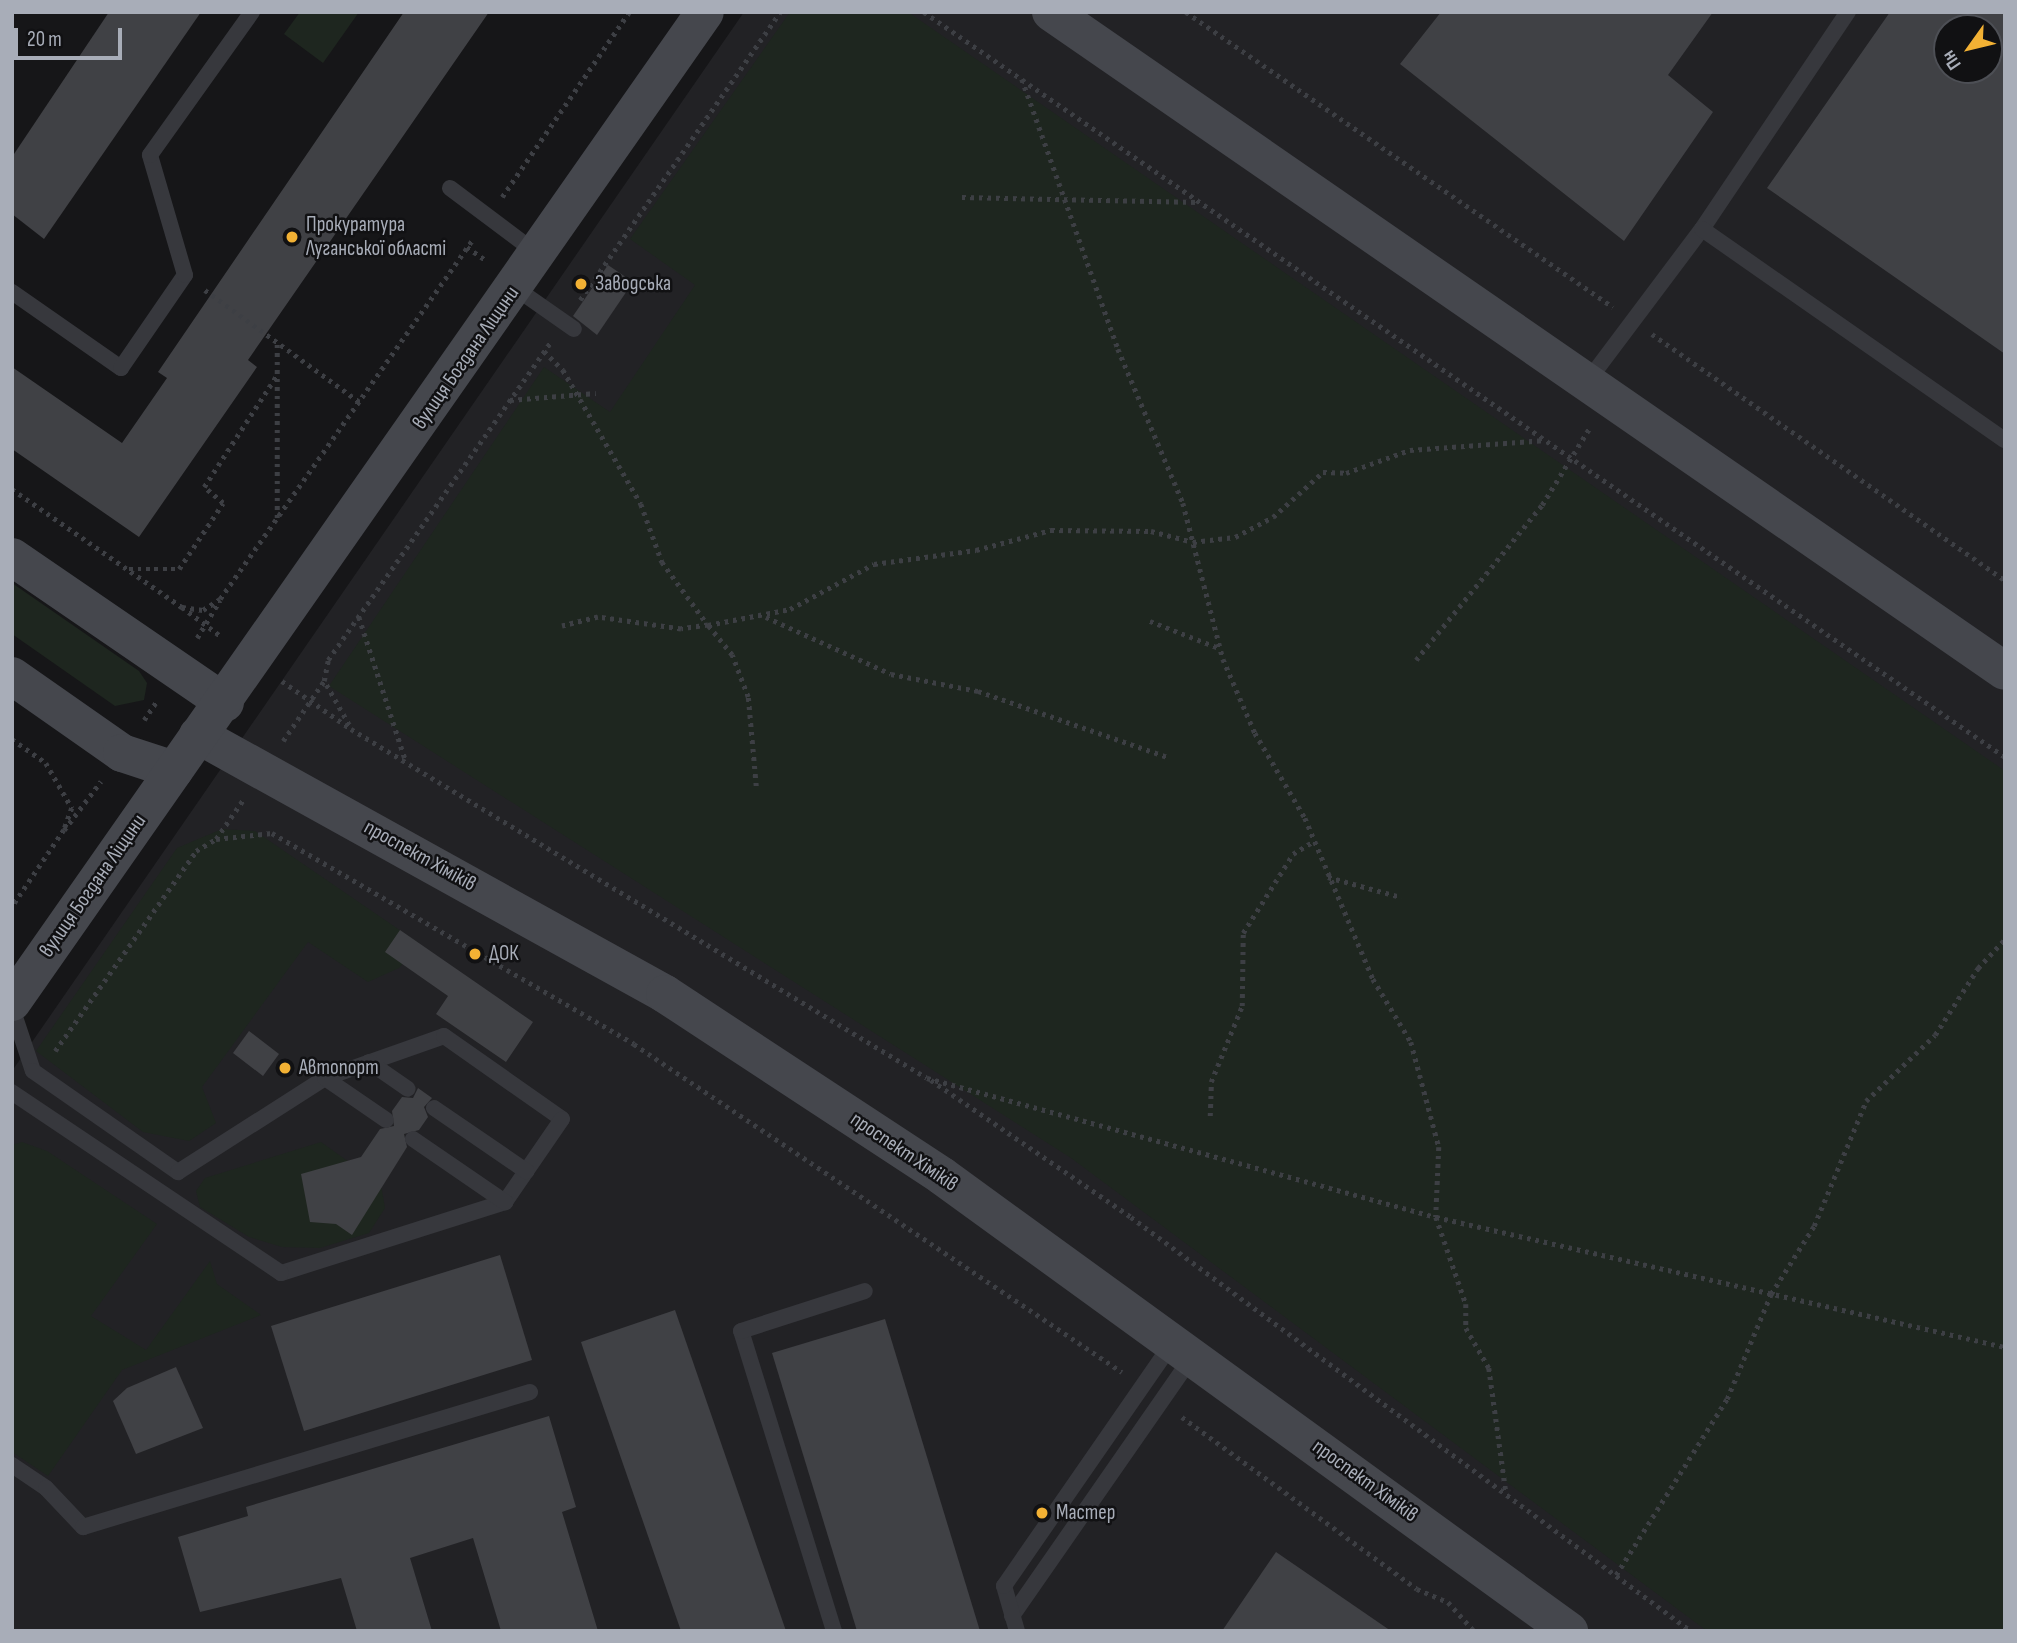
<!DOCTYPE html>
<meta charset="utf-8">
<style>
body{margin:0}
#map{position:relative;width:2017px;height:1643px;overflow:hidden;background:#161618;font-family:"Sofia Sans Condensed",sans-serif}
div>[style]{position:absolute}
.built>*{inset:0;background:#222225}
.green>*{inset:0;background:#1e261f}
.building>*{inset:0;background:#404145}
.path>*{height:4.5px;margin-top:-2.25px;transform-origin:0;background:repeating-linear-gradient(90deg,#3d3f44 0 3.5px,transparent 0 8.5px)}
.lane>*{height:16px;margin:-8px;padding:0 8px;transform-origin:8px;border-radius:8px;background:#37383d}
.secondary>*{height:38px;margin:-19px;padding:0 19px;transform-origin:19px;border-radius:19px;background:#45474d}
.dots>*{width:19px;height:19px;translate:-50% -50%;box-sizing:border-box;border:4px solid #111113;border-radius:50%}
span{translate:-50% -50%;white-space:nowrap;text-align:center;line-height:1.15;-webkit-text-stroke:5px #111113;paint-order:stroke}
.poi-label{font-size:21px;color:#a8adb8}
.left{translate:0 -50%;text-align:left}
.street-label{font-size:21px;color:#a8adb8}
.frame{position:absolute;inset:0;border:14px solid #a8adb8;pointer-events:none}
.north{position:absolute;left:1933px;top:14px;width:70px;height:70px;box-sizing:border-box;background:#111113;border:2px solid #4d4f55;border-radius:50%;rotate:236deg;font-size:19px;font-weight:700;line-height:28px;text-align:center;color:#a8adb8}
.north::after{content:'';display:block;margin:auto;width:24px;height:32px;background:#f2b134;clip-path:polygon(50% 0,100% 100%,50% 72%,0 100%)}
.scale{position:absolute;left:14px;top:28px;width:108px;height:32px;box-sizing:border-box;border:4px solid #a8adb8;border-top:0;padding-left:9px;font-size:21px;line-height:24px;white-space:nowrap;color:#a8adb8;-webkit-text-stroke:5px #111113;paint-order:stroke}
</style>
<div id="map">
<div class="built">
<div style="clip-path:polygon(evenodd,744px 12px,2005px 12px,2005px 1631px,12px 1631px,12px 1071px,744px 12px,1947px 28px,1989px 28px,1989px 70px,1947px 70px,1947px 28px)"></div>
</div>
<div class="green">
<div style="clip-path:polygon(300px 12px,359px 12px,323px 63px,284px 34px)"></div>
<div style="clip-path:polygon(790px 12px,908px 12px,2005px 771px,2005px 1631px,1707px 1631px,1071px 1158px,329px 686px,544px 367px,610px 412px,695px 285px,630px 239px)"></div>
<div style="clip-path:polygon(12px 583px,139px 671px,147px 683px,144px 700px,115px 706px,12px 634px)"></div>
<div style="clip-path:polygon(222px 829px,255px 831px,420px 944px,399px 968px,368px 982px,308px 942px,202px 1087px,216px 1123px,189px 1141px,143px 1132px,36px 1051px,177px 848px)"></div>
<div style="clip-path:polygon(22px 1142px,47px 1151px,157px 1224px,91px 1316px,146px 1350px,210px 1261px,217px 1284px,261px 1315px,122px 1370px,48px 1476px,12px 1452px,12px 1145px)"></div>
<div style="clip-path:polygon(321px 1142px,381px 1185px,385px 1208px,369px 1233px,320px 1248px,282px 1247px,249px 1237px,200px 1207px,196px 1191px,205px 1178px)"></div>
</div>
<div class="building">
<div style="clip-path:polygon(109px 12px,201px 12px,44px 239px,12px 214px,12px 157px)"></div>
<div style="clip-path:polygon(404px 12px,489px 12px,248px 360px,257px 367px,139px 537px,12px 449px,12px 367px,122px 443px,167px 378px,158px 372px)"></div>
<div style="clip-path:polygon(1441px 12px,1713px 12px,1668px 75px,1713px 112px,1624px 241px,1400px 64px)"></div>
<div style="clip-path:polygon(evenodd,1890px 12px,2005px 12px,2005px 354px,1767px 188px,1890px 12px,1947px 28px,1989px 28px,1989px 70px,1947px 70px,1947px 28px)"></div>
<div style="clip-path:polygon(608px 265px,633px 282px,597px 335px,573px 316px)"></div>
<div style="clip-path:polygon(400px 930px,533px 1022px,506px 1062px,436px 1014px,448px 996px,385px 952px)"></div>
<div style="clip-path:polygon(249px 1031px,279px 1054px,263px 1076px,233px 1053px)"></div>
<div style="clip-path:polygon(418px 1088px,432px 1098px,424px 1107px,428px 1117px,419px 1130px,404px 1134px,407px 1147px,352px 1235px,336px 1224px,310px 1222px,301px 1174px,361px 1157px,380px 1129px,394px 1126px,392px 1111px,402px 1097px,413px 1098px)"></div>
<div style="clip-path:polygon(500px 1255px,532px 1360px,304px 1431px,271px 1326px)"></div>
<div style="clip-path:polygon(675px 1310px,786px 1631px,681px 1631px,588px 1363px,581px 1342px)"></div>
<div style="clip-path:polygon(885px 1319px,980px 1631px,857px 1631px,772px 1353px)"></div>
<div style="clip-path:polygon(176px 1367px,203px 1428px,136px 1454px,113px 1401px,127px 1388px)"></div>
<div style="clip-path:polygon(549px 1416px,576px 1507px,562px 1512px,598px 1631px,501px 1631px,473px 1538px,410px 1558px,432px 1631px,357px 1631px,341px 1578px,200px 1612px,178px 1537px,248px 1516px,246px 1507px)"></div>
<div style="clip-path:polygon(1276px 1552px,1391px 1631px,1222px 1631px)"></div>
</div>
<div class="path">
<div style="left:924px;top:12px;width:1313px;rotate:34.57deg"></div>
<div style="left:1186px;top:12px;width:519px;rotate:34.64deg"></div>
<div style="left:1022px;top:79px;width:287px;rotate:70.4deg"></div>
<div style="left:1118px;top:349px;width:167px;rotate:67.1deg"></div>
<div style="left:1183px;top:503px;width:161px;rotate:75.6deg"></div>
<div style="left:1223px;top:659px;width:81px;rotate:66.6deg"></div>
<div style="left:1255px;top:733px;width:99px;rotate:59.5deg"></div>
<div style="left:1305px;top:818px;width:175px;rotate:67.1deg"></div>
<div style="left:1373px;top:979px;width:74px;rotate:58.9deg"></div>
<div style="left:1411px;top:1042px;width:109px;rotate:75.1deg"></div>
<div style="left:1439px;top:1147px;width:70px;rotate:92.5deg"></div>
<div style="left:1436px;top:1217px;width:92px;rotate:71deg"></div>
<div style="left:1466px;top:1304px;width:24px;rotate:90deg"></div>
<div style="left:1466px;top:1328px;width:46px;rotate:60.1deg"></div>
<div style="left:1489px;top:1368px;width:125px;rotate:82.2deg"></div>
<div style="left:502px;top:197px;width:224px;rotate:-55.5deg"></div>
<div style="left:962px;top:197px;width:237px;rotate:1.2deg"></div>
<div style="left:467px;top:247px;width:24px;rotate:35deg"></div>
<div style="left:205px;top:290px;width:191px;rotate:35.9deg"></div>
<div style="left:580px;top:300px;width:351px;rotate:-55.2deg"></div>
<div style="left:1652px;top:334px;width:430px;rotate:34.9deg"></div>
<div style="left:544px;top:351px;width:27px;rotate:45deg"></div>
<div style="left:563px;top:370px;width:155px;rotate:59.8deg"></div>
<div style="left:641px;top:504px;width:62px;rotate:70.1deg"></div>
<div style="left:662px;top:562px;width:78px;rotate:53.9deg"></div>
<div style="left:708px;top:625px;width:27px;rotate:172deg"></div>
<div style="left:681px;top:629px;width:84px;rotate:-171.8deg"></div>
<div style="left:598px;top:617px;width:37px;rotate:166deg"></div>
<div style="left:510px;top:400px;width:86px;rotate:-4.7deg"></div>
<div style="left:12px;top:489px;width:207px;rotate:34.8deg"></div>
<div style="left:182px;top:607px;width:21px;rotate:8deg"></div>
<div style="left:203px;top:610px;width:20px;rotate:-33deg"></div>
<div style="left:220px;top:599px;width:440px;rotate:-54.9deg"></div>
<div style="left:277px;top:518px;width:176px;rotate:-90deg"></div>
<div style="left:129px;top:569px;width:50px"></div>
<div style="left:179px;top:569px;width:79px;rotate:-56.3deg"></div>
<div style="left:223px;top:503px;width:25px;rotate:-140deg"></div>
<div style="left:204px;top:487px;width:134px;rotate:-56.9deg"></div>
<div style="left:182px;top:607px;width:50px;rotate:36.9deg"></div>
<div style="left:359px;top:617px;width:152px;rotate:72deg"></div>
<div style="left:766px;top:617px;width:137px;rotate:24.5deg"></div>
<div style="left:891px;top:674px;width:89px;rotate:11.1deg"></div>
<div style="left:978px;top:691px;width:201px;rotate:19.2deg"></div>
<div style="left:1150px;top:621px;width:74px;rotate:21.4deg"></div>
<div style="left:197px;top:638px;width:44px;rotate:-58.8deg"></div>
<div style="left:1416px;top:660px;width:200px;rotate:-50.9deg"></div>
<div style="left:1542px;top:505px;width:89px;rotate:-58.3deg"></div>
<div style="left:282px;top:681px;width:84px;rotate:34.8deg"></div>
<div style="left:351px;top:729px;width:673px;rotate:31.21deg"></div>
<div style="left:927px;top:1078px;width:528px;rotate:15.27deg"></div>
<div style="left:1436px;top:1217px;width:584px;rotate:12.87deg"></div>
<div style="left:144px;top:720px;width:23px;rotate:-56deg"></div>
<div style="left:349px;top:725px;width:51px;rotate:-119.6deg"></div>
<div style="left:324px;top:681px;width:21px;rotate:-79deg"></div>
<div style="left:328px;top:660px;width:388px;rotate:-55deg"></div>
<div style="left:12px;top:739px;width:42px;rotate:35.2deg"></div>
<div style="left:46px;top:763px;width:52px;rotate:60deg"></div>
<div style="left:72px;top:808px;width:23px;rotate:110deg"></div>
<div style="left:64px;top:830px;width:93px;rotate:124deg"></div>
<div style="left:283px;top:741px;width:73px;rotate:-55.7deg"></div>
<div style="left:756px;top:786px;width:89px;rotate:-95.1deg"></div>
<div style="left:748px;top:697px;width:45px;rotate:-110.9deg"></div>
<div style="left:732px;top:655px;width:38px;rotate:-129deg"></div>
<div style="left:708px;top:625px;width:84px;rotate:-11deg"></div>
<div style="left:790px;top:609px;width:95px;rotate:-28.2deg"></div>
<div style="left:874px;top:564px;width:103px;rotate:-7.8deg"></div>
<div style="left:976px;top:550px;width:78px;rotate:-14.9deg"></div>
<div style="left:1051px;top:530px;width:100px;rotate:0.6deg"></div>
<div style="left:1151px;top:531px;width:43px;rotate:14.7deg"></div>
<div style="left:1193px;top:542px;width:42px;rotate:-6.8deg"></div>
<div style="left:1235px;top:537px;width:43px;rotate:-27.8deg"></div>
<div style="left:1273px;top:517px;width:67px;rotate:-42deg"></div>
<div style="left:1323px;top:472px;width:23px;rotate:2deg"></div>
<div style="left:1346px;top:473px;width:68px;rotate:-19.8deg"></div>
<div style="left:1410px;top:450px;width:136px;rotate:-4.2deg"></div>
<div style="left:64px;top:830px;width:61px;rotate:-52.9deg"></div>
<div style="left:216px;top:839px;width:47px;rotate:-55.3deg"></div>
<div style="left:1328px;top:877px;width:76px;rotate:15.3deg"></div>
<div style="left:55px;top:1051px;width:245px;rotate:-54.8deg"></div>
<div style="left:196px;top:851px;width:23px;rotate:-31deg"></div>
<div style="left:216px;top:839px;width:56px;rotate:-6.1deg"></div>
<div style="left:272px;top:833px;width:419px;rotate:30.2deg"></div>
<div style="left:634px;top:1044px;width:588px;rotate:33.91deg"></div>
<div style="left:931px;top:1080px;width:242px;rotate:34.4deg"></div>
<div style="left:1131px;top:1217px;width:696px;rotate:36.47deg"></div>
<div style="left:1210px;top:1116px;width:34px;rotate:-88deg"></div>
<div style="left:1211px;top:1082px;width:82px;rotate:-67.8deg"></div>
<div style="left:1242px;top:1006px;width:73px;rotate:-89.2deg"></div>
<div style="left:1243px;top:933px;width:93px;rotate:-57.7deg"></div>
<div style="left:1293px;top:854px;width:22px;rotate:-32deg"></div>
<div style="left:1182px;top:1417px;width:291px;rotate:36.2deg"></div>
<div style="left:1417px;top:1589px;width:34px;rotate:23deg"></div>
<div style="left:1448px;top:1602px;width:39px;rotate:48deg"></div>
<div style="left:1616px;top:1575px;width:208px;rotate:-57.8deg"></div>
<div style="left:1727px;top:1399px;width:114px;rotate:-67.3deg"></div>
<div style="left:1771px;top:1294px;width:80px;rotate:-57.7deg"></div>
<div style="left:1814px;top:1226px;width:135px;rotate:-67.4deg"></div>
<div style="left:1866px;top:1101px;width:95px;rotate:-43.7deg"></div>
<div style="left:1935px;top:1035px;width:80px;rotate:-57.3deg"></div>
<div style="left:1978px;top:968px;width:40px;rotate:-47deg"></div>
</div>
<div class="lane">
<div style="left:450px;top:188px;width:110px;rotate:36.9deg"></div>
<div style="left:1702px;top:229px;width:262px;rotate:-56.1deg"></div>
<div style="left:514px;top:287px;width:73px;rotate:35deg"></div>
<div style="left:12px;top:292px;width:133px;rotate:34.9deg"></div>
<div style="left:121px;top:368px;width:113px;rotate:-55.5deg"></div>
<div style="left:185px;top:275px;width:125px;rotate:-106.3deg"></div>
<div style="left:150px;top:155px;width:176px;rotate:-54.5deg"></div>
<div style="left:1587px;top:382px;width:191px;rotate:-53.1deg"></div>
<div style="left:1702px;top:229px;width:369px;rotate:34.9deg"></div>
<div style="left:12px;top:1008px;width:66px;rotate:71.6deg"></div>
<div style="left:33px;top:1071px;width:177px;rotate:34.9deg"></div>
<div style="left:178px;top:1172px;width:174px;rotate:-32.6deg"></div>
<div style="left:325px;top:1078px;width:126px;rotate:-19.4deg"></div>
<div style="left:444px;top:1036px;width:144px;rotate:35.1deg"></div>
<div style="left:562px;top:1119px;width:101px;rotate:124.5deg"></div>
<div style="left:505px;top:1202px;width:235px;rotate:162.4deg"></div>
<div style="left:281px;top:1273px;width:324px;rotate:-146.1deg"></div>
<div style="left:369px;top:1062px;width:47px;rotate:34.7deg"></div>
<div style="left:325px;top:1078px;width:74px;rotate:34.5deg"></div>
<div style="left:434px;top:1108px;width:112px;rotate:34.4deg"></div>
<div style="left:413px;top:1139px;width:112px;rotate:34.4deg"></div>
<div style="left:12px;top:1465px;width:41px;rotate:34.1deg"></div>
<div style="left:46px;top:1488px;width:54px;rotate:46.5deg"></div>
<div style="left:83px;top:1527px;width:467px;rotate:-16.8deg"></div>
<div style="left:1012px;top:1616px;width:315px;rotate:-55.2deg"></div>
<div style="left:834px;top:1631px;width:314px;rotate:-107.2deg"></div>
<div style="left:741px;top:1331px;width:130px;rotate:-17.9deg"></div>
<div style="left:1017px;top:1631px;width:47px;rotate:-106.1deg"></div>
<div style="left:1004px;top:1586px;width:297px;rotate:-55.3deg"></div>
</div>
<div class="secondary">
<div style="left:1051px;top:12px;width:1159px;rotate:34.64deg"></div>
<div style="left:12px;top:557px;width:258px;rotate:34.4deg"></div>
<div style="left:12px;top:676px;width:134px;rotate:35deg"></div>
<div style="left:122px;top:753px;width:55px;rotate:18.1deg"></div>
<div style="left:198px;top:735px;width:534px;rotate:29.01deg"></div>
<div style="left:665px;top:994px;width:331px;rotate:33.3deg"></div>
<div style="left:942px;top:1176px;width:775px;rotate:35.97deg"></div>
<div style="left:12px;top:1002px;width:1208px;rotate:-55.01deg"></div>
</div>
<div class="dots">
<div style="left:292px;top:237px;background:#f2b134"></div>
<div style="left:581px;top:284px;background:#f2b134"></div>
<div style="left:475px;top:954px;background:#f2b134"></div>
<div style="left:285px;top:1068px;background:#f2b134"></div>
<div style="left:1042px;top:1513px;background:#f2b134"></div>
</div>
<div class="poi-label">
<span class="left" style="left:306px;top:237px">Прокуратура<br>Луганської області</span>
<span class="left" style="left:595px;top:284px">Заводська</span>
<span class="left" style="left:489px;top:954px">ДОК</span>
<span class="left" style="left:299px;top:1068px">Автопорт</span>
<span class="left" style="left:1056px;top:1513px">Мастер</span>
</div>
<div class="street-label">
<span style="left:466px;top:358px;rotate:-55deg">вулиця Богдана Ліщини</span>
<span style="left:420px;top:856px;rotate:29deg">проспект Хіміків</span>
<span style="left:93px;top:886px;rotate:-55deg">вулиця Богдана Ліщини</span>
<span style="left:904px;top:1152px;rotate:34deg">проспект Хіміків</span>
<span style="left:1365px;top:1481px;rotate:36deg">проспект Хіміків</span>
</div>
<div class="frame"></div>
<div class="north">Пн</div>
<div class="scale">20 m</div>
</div>
